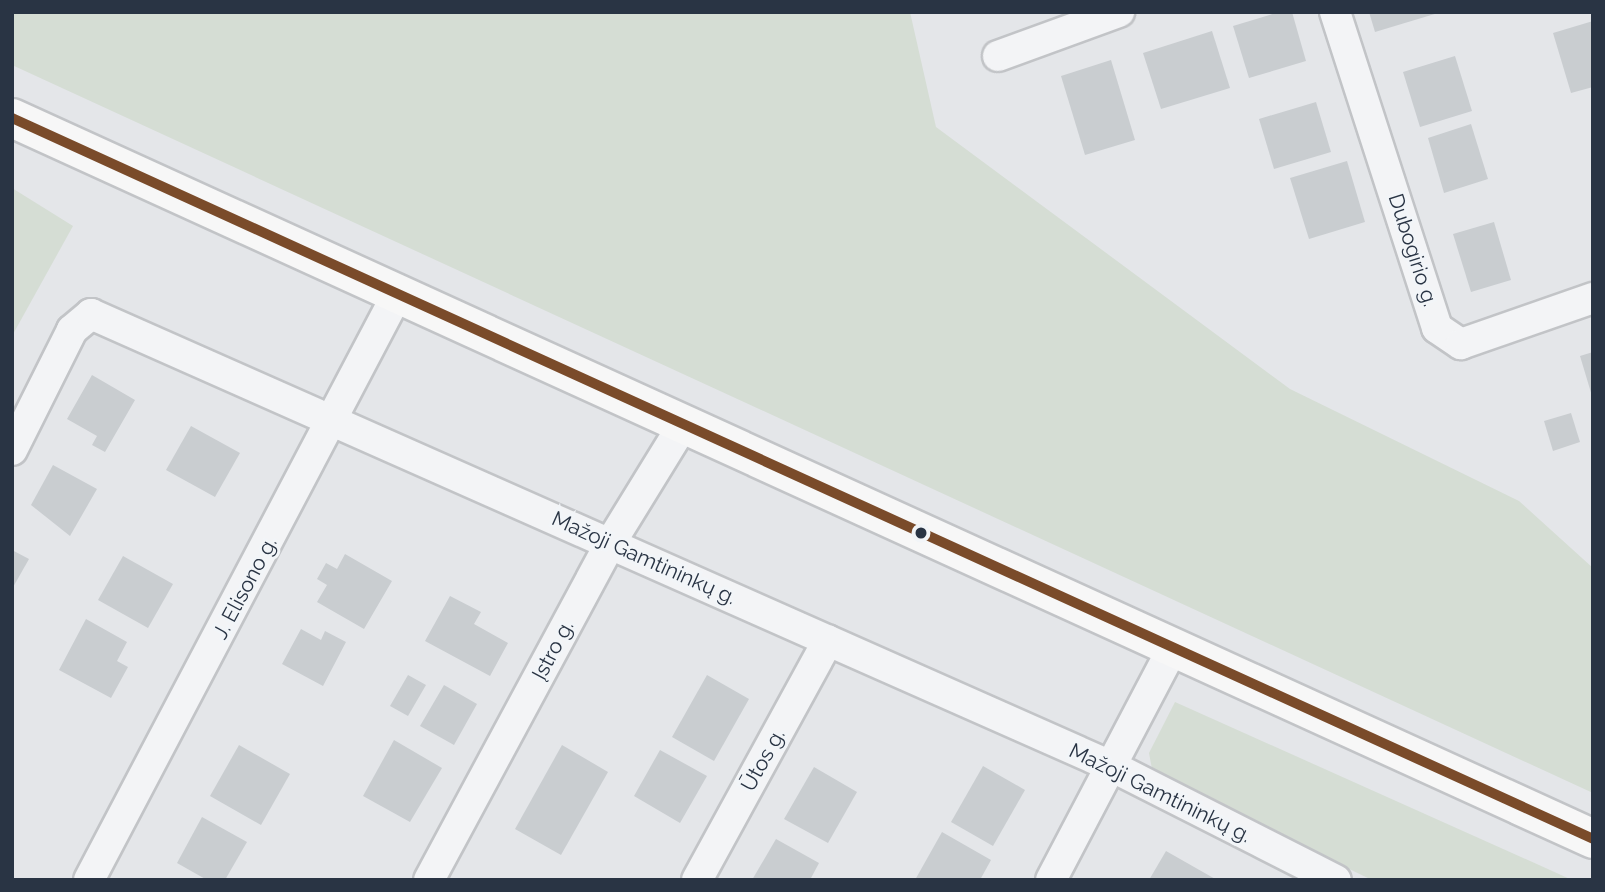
<!DOCTYPE html>
<meta charset="utf-8">
<style>
body{margin:0}
#map{position:relative;width:1605px;height:892px;overflow:hidden;background:#e4e6e9;font-family:Raleway,sans-serif}
div>[style]{position:absolute}
.green>*{inset:0;background:#d5ddd4}
.building>*{inset:0;background:#c9cdd0}
.roads{filter:drop-shadow(2px 0 #c2c4c7) drop-shadow(-2px 0 #c2c4c7) drop-shadow(0 2px #c2c4c7) drop-shadow(0 -2px #c2c4c7)}
.minor>*{height:30px;margin:-15px;padding:0 15px;transform-origin:15px;border-radius:15px;background:#f3f4f6}
.highway>*{height:38px;margin:-19px;padding:0 19px;transform-origin:19px;border-radius:19px;background:#f7f7f7}
.bus-1>*{height:10px;margin:-5px;padding:0 5px;transform-origin:5px;border-radius:5px;background:#7a4b2a}
.dots>*{width:19px;height:19px;translate:-50% -50%;box-sizing:border-box;border:4px solid #f2f5f8;border-radius:50%}
span{translate:-50% -50%;white-space:nowrap;text-align:center;line-height:1.15;-webkit-text-stroke:6px #f2f5f8;paint-order:stroke}
.street-label{font-size:21px;color:#293444}
.frame{position:absolute;inset:0;border:14px solid #293444;pointer-events:none}
</style>
<div id="map">
<div class="green">
<div style="clip-path:polygon(12px 12px,910px 12px,936px 127px,1290px 389px,1519px 501px,1593px 568px,1593px 793px,12px 65px)"></div>
<div style="clip-path:polygon(12px 188px,73px 226px,12px 336px)"></div>
<div style="clip-path:polygon(1175px 702px,1539px 865px,1572px 880px,1372px 880px,1153px 774px,1149px 753px)"></div>
</div>
<div class="building">
<div style="clip-path:polygon(1279px 12px,1292px 12px,1306px 61px,1249px 78px,1233px 26px)"></div>
<div style="clip-path:polygon(1369px 12px,1438px 12px,1438px 13px,1375px 32px)"></div>
<div style="clip-path:polygon(1593px 21px,1593px 87px,1571px 93px,1553px 33px)"></div>
<div style="clip-path:polygon(1212px 31px,1230px 88px,1161px 109px,1143px 53px)"></div>
<div style="clip-path:polygon(1455px 56px,1472px 111px,1420px 127px,1403px 72px)"></div>
<div style="clip-path:polygon(1111px 60px,1135px 140px,1085px 155px,1061px 76px)"></div>
<div style="clip-path:polygon(1316px 102px,1331px 152px,1274px 169px,1259px 119px)"></div>
<div style="clip-path:polygon(1471px 124px,1488px 179px,1444px 193px,1428px 138px)"></div>
<div style="clip-path:polygon(1347px 161px,1365px 222px,1309px 239px,1290px 178px)"></div>
<div style="clip-path:polygon(1494px 222px,1511px 280px,1471px 292px,1453px 234px)"></div>
<div style="clip-path:polygon(1593px 352px,1593px 396px,1592px 396px,1580px 356px)"></div>
<div style="clip-path:polygon(92px 375px,135px 400px,105px 452px,92px 445px,97px 436px,67px 419px)"></div>
<div style="clip-path:polygon(1571px 413px,1580px 442px,1553px 451px,1544px 421px)"></div>
<div style="clip-path:polygon(191px 426px,240px 453px,215px 497px,166px 470px)"></div>
<div style="clip-path:polygon(53px 465px,97px 489px,70px 536px,31px 505px)"></div>
<div style="clip-path:polygon(12px 550px,29px 559px,12px 589px)"></div>
<div style="clip-path:polygon(345px 554px,392px 581px,364px 629px,317px 602px,327px 585px,317px 579px,326px 563px,337px 569px)"></div>
<div style="clip-path:polygon(123px 556px,173px 584px,148px 628px,98px 600px)"></div>
<div style="clip-path:polygon(450px 596px,481px 612px,474px 624px,508px 643px,490px 676px,425px 641px)"></div>
<div style="clip-path:polygon(86px 619px,127px 642px,117px 661px,128px 667px,111px 698px,59px 670px)"></div>
<div style="clip-path:polygon(301px 629px,321px 640px,325px 631px,346px 642px,323px 686px,282px 664px)"></div>
<div style="clip-path:polygon(408px 675px,426px 685px,408px 716px,390px 706px)"></div>
<div style="clip-path:polygon(707px 675px,749px 699px,714px 761px,672px 737px)"></div>
<div style="clip-path:polygon(444px 685px,477px 704px,454px 745px,420px 726px)"></div>
<div style="clip-path:polygon(394px 740px,442px 768px,410px 822px,363px 796px)"></div>
<div style="clip-path:polygon(239px 745px,290px 774px,261px 825px,210px 796px)"></div>
<div style="clip-path:polygon(562px 745px,608px 772px,561px 855px,515px 829px)"></div>
<div style="clip-path:polygon(660px 750px,707px 776px,680px 823px,634px 796px)"></div>
<div style="clip-path:polygon(983px 766px,1025px 790px,993px 846px,951px 822px)"></div>
<div style="clip-path:polygon(814px 767px,857px 792px,828px 843px,784px 819px)"></div>
<div style="clip-path:polygon(202px 817px,247px 842px,225px 880px,207px 880px,177px 863px)"></div>
<div style="clip-path:polygon(942px 832px,991px 860px,980px 880px,915px 880px)"></div>
<div style="clip-path:polygon(776px 839px,819px 863px,810px 880px,752px 880px)"></div>
<div style="clip-path:polygon(1166px 851px,1217px 880px,1149px 880px)"></div>
</div>
<div class="roads">
<div class="minor">
<div style="left:1335px;top:12px;width:332px;rotate:72.1deg"></div>
<div style="left:1437px;top:328px;width:29px;rotate:34deg"></div>
<div style="left:1461px;top:344px;width:140px;rotate:-19.2deg"></div>
<div style="left:998px;top:56px;width:129px;rotate:-20deg"></div>
<div style="left:12px;top:450px;width:134px;rotate:-63.4deg"></div>
<div style="left:72px;top:330px;width:25px;rotate:-40deg"></div>
<div style="left:91px;top:314px;width:1116px;rotate:23.9deg"></div>
<div style="left:1111px;top:766px;width:252px;rotate:26.9deg"></div>
<div style="left:89px;top:880px;width:663px;rotate:-62.24deg"></div>
<div style="left:429px;top:880px;width:384px;rotate:-61.7deg"></div>
<div style="left:611px;top:542px;width:137px;rotate:-58.4deg"></div>
<div style="left:697px;top:880px;width:273px;rotate:-61.3deg"></div>
<div style="left:1051px;top:880px;width:264px;rotate:-62.3deg"></div>
</div>
<div class="highway">
<div style="left:12px;top:118px;width:1738px;rotate:24.51deg"></div>
</div>
</div>
<div class="bus-1">
<div style="left:12px;top:118px;width:1738px;rotate:24.51deg"></div>
</div>
<div class="dots">
<div style="left:921px;top:533px;background:#293444"></div>
</div>
<div class="street-label">
<span style="left:1413px;top:250px;rotate:72deg">Dubogirio g.</span>
<span style="left:644px;top:558px;rotate:24deg">Mažoji Gamtininkų g.</span>
<span style="left:245px;top:588px;rotate:-62deg">J. Elisono g.</span>
<span style="left:553px;top:650px;rotate:-62deg">Įstro g.</span>
<span style="left:763px;top:760px;rotate:-61deg">Ūtos g.</span>
<span style="left:1160px;top:793px;rotate:26deg">Mažoji Gamtininkų g.</span>
</div>
<div class="frame"></div>
</div>
